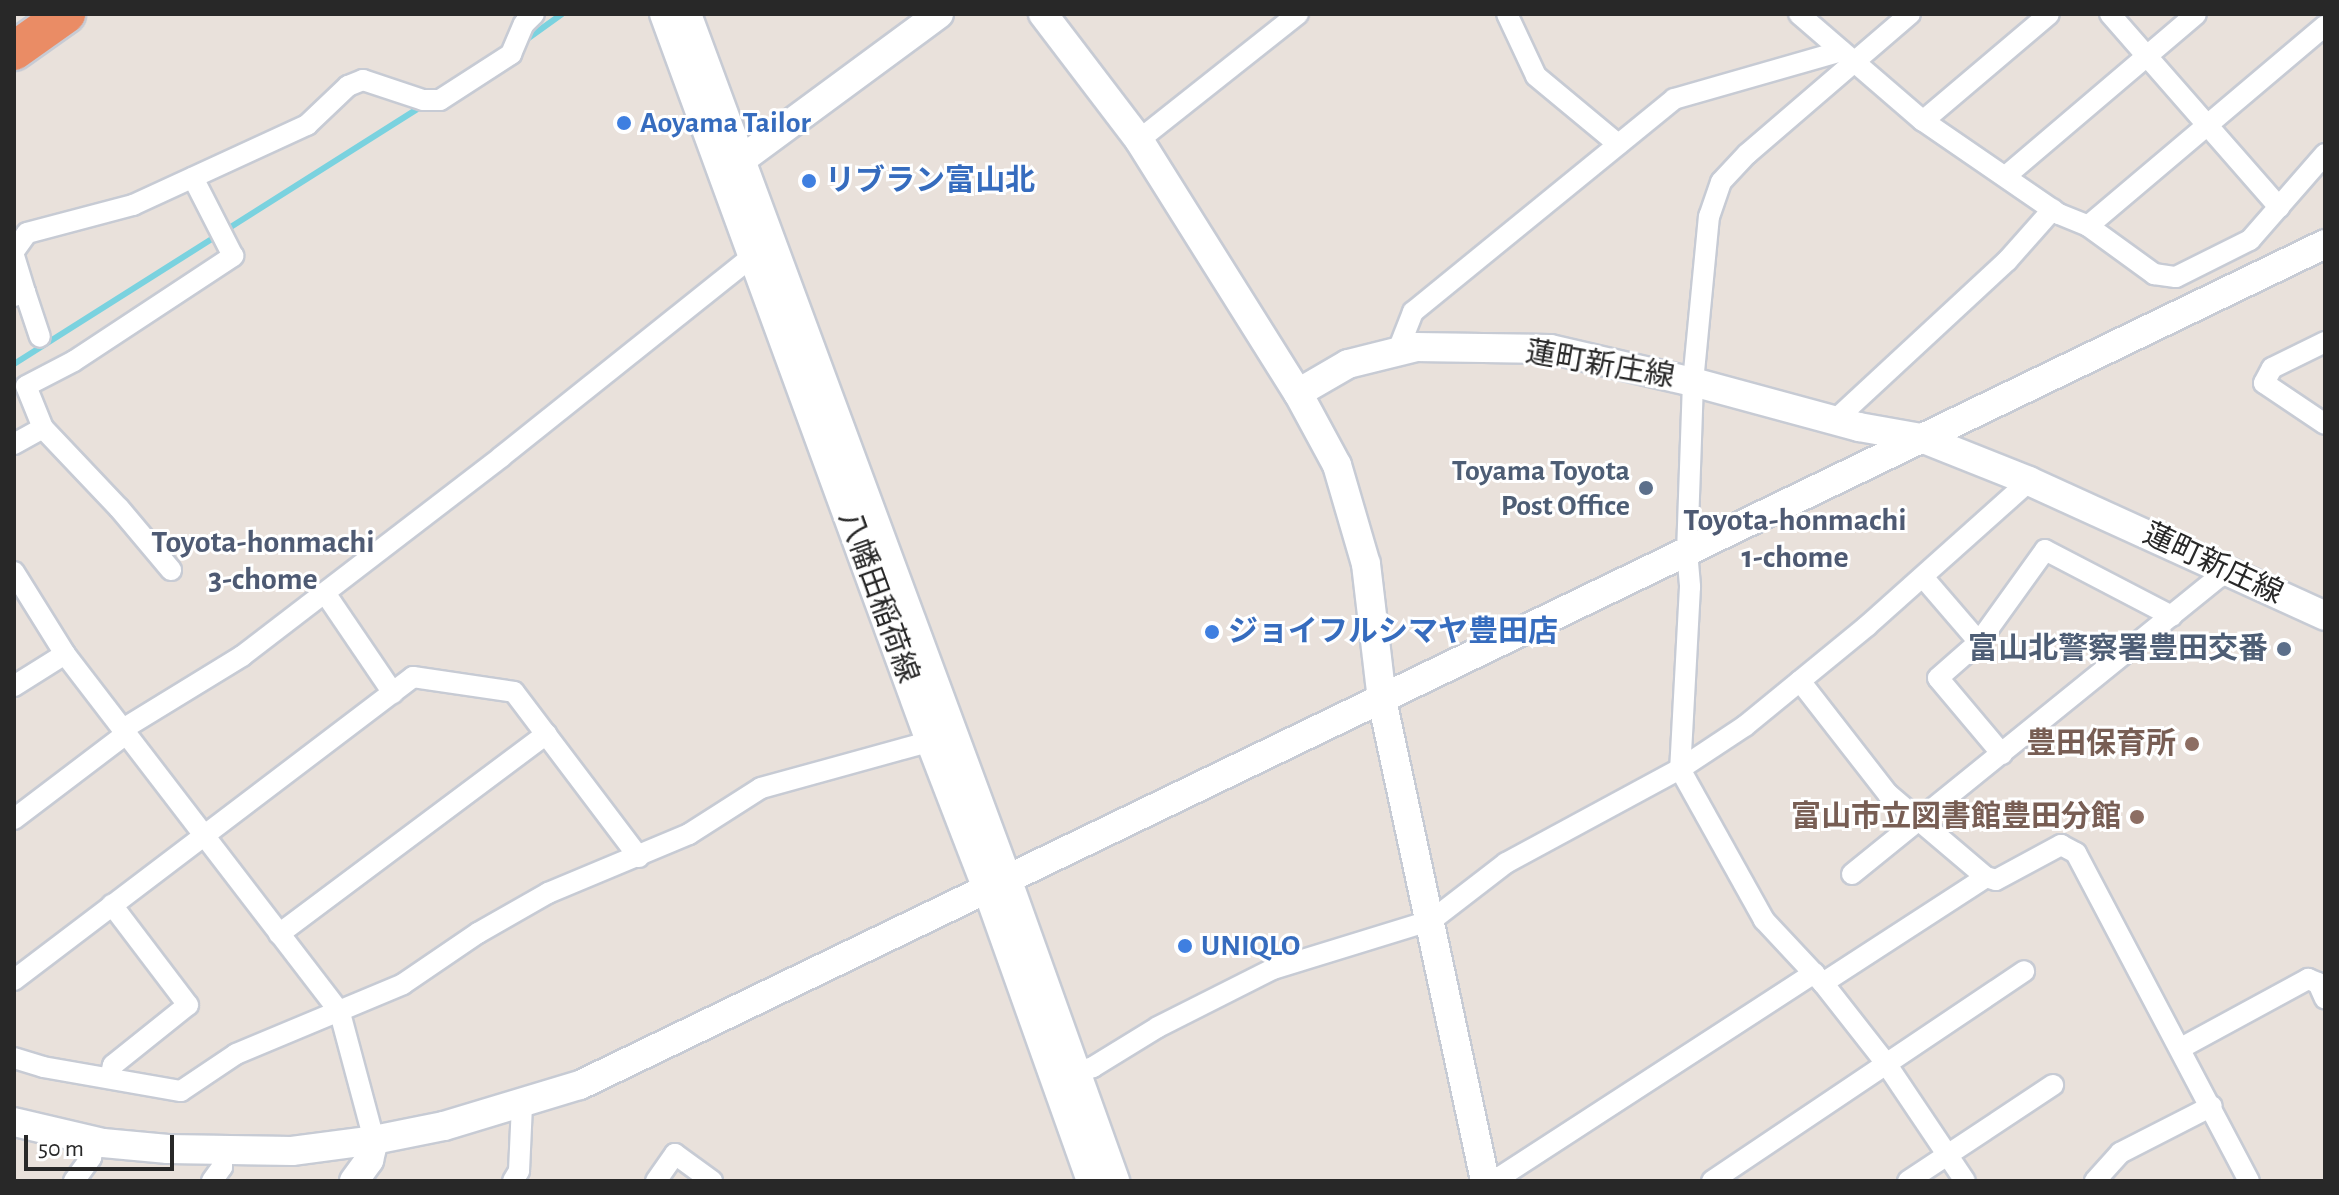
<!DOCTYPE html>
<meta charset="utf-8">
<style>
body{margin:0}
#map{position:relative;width:2339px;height:1195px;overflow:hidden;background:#e9e1db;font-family:"Alegreya Sans","Noto Sans JP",sans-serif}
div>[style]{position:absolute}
.stream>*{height:6px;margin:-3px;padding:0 3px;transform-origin:3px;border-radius:3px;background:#7ad2df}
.roads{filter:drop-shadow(2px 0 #c7cbd4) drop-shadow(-2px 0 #c7cbd4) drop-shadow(0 2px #c7cbd4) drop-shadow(0 -2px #c7cbd4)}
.street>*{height:20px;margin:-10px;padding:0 10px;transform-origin:10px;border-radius:10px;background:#fff}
.secondary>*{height:28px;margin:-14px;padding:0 14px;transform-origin:14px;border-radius:14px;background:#fff}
.highway>*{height:38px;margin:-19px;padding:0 19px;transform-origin:19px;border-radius:19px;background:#ea8c65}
.dots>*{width:22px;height:22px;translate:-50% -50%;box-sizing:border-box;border:4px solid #fff;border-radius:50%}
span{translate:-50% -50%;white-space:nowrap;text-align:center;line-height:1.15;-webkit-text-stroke:6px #fff;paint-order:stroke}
.shop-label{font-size:30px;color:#366cbe;font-weight:700}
.left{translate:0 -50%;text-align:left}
.street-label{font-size:30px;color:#282828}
.service-label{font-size:30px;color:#4e5e75;font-weight:700}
.right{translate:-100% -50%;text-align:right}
.education-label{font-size:30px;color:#785e54;font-weight:700}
.neighbourhood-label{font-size:32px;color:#4e5a73;font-weight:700}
.frame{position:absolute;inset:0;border:16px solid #282828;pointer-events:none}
.scale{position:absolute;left:24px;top:1135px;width:150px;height:36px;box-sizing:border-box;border:4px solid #282828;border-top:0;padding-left:10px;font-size:24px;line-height:28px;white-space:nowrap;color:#282828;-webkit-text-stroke:6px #fff;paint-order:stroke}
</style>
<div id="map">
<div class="stream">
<div style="left:523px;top:42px;width:48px;rotate:-35.7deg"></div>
<div style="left:14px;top:364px;width:483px;rotate:-32.3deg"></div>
</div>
<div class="roads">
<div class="street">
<div style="left:1507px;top:14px;width:68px;rotate:64.9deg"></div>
<div style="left:1536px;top:76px;width:107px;rotate:39.7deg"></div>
<div style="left:1799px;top:14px;width:162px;rotate:40.8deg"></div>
<div style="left:1922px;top:120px;width:166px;rotate:34.5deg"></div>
<div style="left:2059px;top:214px;width:31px;rotate:22deg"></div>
<div style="left:2088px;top:226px;width:82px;rotate:36deg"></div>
<div style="left:2154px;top:274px;width:22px;rotate:8deg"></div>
<div style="left:2176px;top:277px;width:83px;rotate:-26.6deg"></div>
<div style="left:2250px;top:240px;width:114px;rotate:-48.9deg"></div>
<div style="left:1910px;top:14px;width:215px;rotate:139.3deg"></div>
<div style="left:1747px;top:154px;width:38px;rotate:133deg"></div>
<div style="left:1721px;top:182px;width:36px;rotate:109deg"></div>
<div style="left:1709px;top:216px;width:167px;rotate:95.5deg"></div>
<div style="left:1693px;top:382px;width:169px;rotate:92deg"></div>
<div style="left:1687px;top:551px;width:36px;rotate:85deg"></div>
<div style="left:1690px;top:587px;width:182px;rotate:93.1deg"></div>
<div style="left:1680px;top:769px;width:173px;rotate:60.9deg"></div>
<div style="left:1764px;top:920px;width:86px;rotate:46.9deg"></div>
<div style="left:1823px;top:983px;width:100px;rotate:51.9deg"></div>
<div style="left:1885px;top:1062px;width:143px;rotate:56.1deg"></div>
<div style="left:2110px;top:14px;width:257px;rotate:48.8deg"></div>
<div style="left:1923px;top:121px;width:165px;rotate:-40.3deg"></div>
<div style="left:1139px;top:140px;width:203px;rotate:-38.4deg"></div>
<div style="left:2007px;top:175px;width:248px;rotate:-40.4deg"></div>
<div style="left:2088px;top:226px;width:310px;rotate:-40.2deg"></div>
<div style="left:14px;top:251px;width:22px;rotate:-54deg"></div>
<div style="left:27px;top:233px;width:110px;rotate:-14.8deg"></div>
<div style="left:133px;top:205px;width:192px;rotate:-24.7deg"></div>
<div style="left:307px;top:125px;width:57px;rotate:-43.6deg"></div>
<div style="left:348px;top:86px;width:16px;rotate:-22deg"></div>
<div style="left:363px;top:80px;width:63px;rotate:18.4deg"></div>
<div style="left:423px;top:100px;width:17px"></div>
<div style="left:440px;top:100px;width:85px;rotate:-32.9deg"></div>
<div style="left:511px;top:54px;width:33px;rotate:-67deg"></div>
<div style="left:524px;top:24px;width:14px;rotate:-45deg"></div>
<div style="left:14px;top:256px;width:38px;rotate:73deg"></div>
<div style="left:25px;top:292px;width:12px;rotate:160deg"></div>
<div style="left:25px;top:292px;width:47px;rotate:71.6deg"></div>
<div style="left:2325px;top:342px;width:59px;rotate:153.9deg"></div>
<div style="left:2272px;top:368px;width:17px;rotate:118deg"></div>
<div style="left:2264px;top:383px;width:73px;rotate:33.9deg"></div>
<div style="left:1398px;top:350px;width:41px;rotate:-68.5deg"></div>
<div style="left:1413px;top:312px;width:337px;rotate:-39.2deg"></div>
<div style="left:1674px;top:99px;width:174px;rotate:-16deg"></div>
<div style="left:1834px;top:421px;width:236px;rotate:-42.8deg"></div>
<div style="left:2007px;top:261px;width:69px;rotate:-48.5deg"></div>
<div style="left:43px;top:428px;width:110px;rotate:46.5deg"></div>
<div style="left:119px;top:508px;width:81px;rotate:50deg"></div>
<div style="left:14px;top:444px;width:33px;rotate:-29deg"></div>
<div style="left:43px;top:428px;width:45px;rotate:-112deg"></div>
<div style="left:26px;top:386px;width:54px;rotate:-27.5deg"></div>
<div style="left:74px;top:361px;width:191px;rotate:-33.4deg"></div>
<div style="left:233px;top:256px;width:88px;rotate:-117.1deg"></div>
<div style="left:14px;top:572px;width:97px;rotate:58.1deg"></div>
<div style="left:65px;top:654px;width:452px;rotate:52.5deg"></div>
<div style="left:340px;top:1013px;width:131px;rotate:75deg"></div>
<div style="left:1923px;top:577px;width:86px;rotate:49.3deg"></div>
<div style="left:325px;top:593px;width:121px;rotate:55.8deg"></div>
<div style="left:1800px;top:681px;width:143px;rotate:52.1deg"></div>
<div style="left:1888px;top:794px;width:128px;rotate:40.3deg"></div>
<div style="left:1986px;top:877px;width:10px;rotate:17deg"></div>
<div style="left:1996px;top:880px;width:74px;rotate:-28.3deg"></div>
<div style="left:2061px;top:845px;width:17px;rotate:28deg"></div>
<div style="left:2076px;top:853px;width:371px;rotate:62.2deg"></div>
<div style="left:14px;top:686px;width:60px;rotate:-32.1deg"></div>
<div style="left:123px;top:729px;width:140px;rotate:-31.5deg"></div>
<div style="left:242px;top:656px;width:327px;rotate:-37.5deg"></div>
<div style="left:501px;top:457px;width:332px;rotate:-38.6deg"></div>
<div style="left:2002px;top:754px;width:99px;rotate:-130.1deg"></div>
<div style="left:1938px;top:678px;width:55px;rotate:-41.3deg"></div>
<div style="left:1979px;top:642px;width:113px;rotate:-54.3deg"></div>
<div style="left:2045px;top:550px;width:143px;rotate:27.5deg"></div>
<div style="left:14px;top:819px;width:141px;rotate:-37.2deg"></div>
<div style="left:1852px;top:874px;width:484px;rotate:-39deg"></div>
<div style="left:279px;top:934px;width:334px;rotate:-36.8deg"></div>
<div style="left:14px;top:980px;width:501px;rotate:-37.21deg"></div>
<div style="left:413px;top:677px;width:102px;rotate:8.4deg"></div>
<div style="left:514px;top:692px;width:207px;rotate:52.9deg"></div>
<div style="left:1823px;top:983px;width:194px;rotate:-33deg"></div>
<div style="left:2181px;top:1048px;width:145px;rotate:-28.5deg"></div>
<div style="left:2308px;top:979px;width:11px;rotate:22deg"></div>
<div style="left:2318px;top:983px;width:17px;rotate:66deg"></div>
<div style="left:14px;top:1058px;width:30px;rotate:17deg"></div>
<div style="left:43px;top:1067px;width:140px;rotate:9.9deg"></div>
<div style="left:181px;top:1091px;width:66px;rotate:-33.9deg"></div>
<div style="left:236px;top:1054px;width:181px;rotate:-22.7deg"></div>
<div style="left:403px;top:984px;width:91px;rotate:-34.2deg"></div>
<div style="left:478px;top:933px;width:81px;rotate:-29.7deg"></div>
<div style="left:548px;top:893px;width:153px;rotate:-22.7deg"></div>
<div style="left:689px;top:834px;width:85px;rotate:-32.6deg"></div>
<div style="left:761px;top:788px;width:188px;rotate:-15.4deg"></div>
<div style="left:1066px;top:1076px;width:28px;rotate:-18deg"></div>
<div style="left:1093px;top:1067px;width:76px;rotate:-31.6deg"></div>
<div style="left:1158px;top:1027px;width:129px;rotate:-26.8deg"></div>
<div style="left:1273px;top:969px;width:166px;rotate:-17.1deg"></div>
<div style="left:1432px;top:920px;width:93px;rotate:-37.6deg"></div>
<div style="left:1506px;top:863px;width:198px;rotate:-28.4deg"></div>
<div style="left:1680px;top:769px;width:78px;rotate:-33.5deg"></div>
<div style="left:1745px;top:726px;width:158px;rotate:-39.3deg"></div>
<div style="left:1867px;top:626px;width:217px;rotate:-41.8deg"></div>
<div style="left:110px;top:1078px;width:13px;rotate:-77deg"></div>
<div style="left:113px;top:1065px;width:96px;rotate:-38.7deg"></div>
<div style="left:188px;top:1005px;width:126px;rotate:-127.2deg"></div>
<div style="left:74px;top:1181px;width:29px;rotate:-54deg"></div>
<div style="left:91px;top:1158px;width:17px;rotate:-80deg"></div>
<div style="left:212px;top:1181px;width:17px;rotate:-54deg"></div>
<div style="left:222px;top:1167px;width:17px;rotate:-90deg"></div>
<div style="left:513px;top:1181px;width:12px;rotate:-59deg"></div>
<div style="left:519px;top:1171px;width:67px;rotate:-87.4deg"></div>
<div style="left:656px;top:1181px;width:33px;rotate:-55deg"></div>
<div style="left:675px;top:1154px;width:46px;rotate:36.1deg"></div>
<div style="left:1494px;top:1181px;width:382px;rotate:-33deg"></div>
<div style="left:1712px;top:1181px;width:376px;rotate:-33.9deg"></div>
<div style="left:1908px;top:1181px;width:174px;rotate:-33.5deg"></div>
<div style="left:2095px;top:1181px;width:38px;rotate:-48deg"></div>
<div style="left:2120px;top:1153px;width:103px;rotate:-27.1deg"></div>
</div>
<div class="secondary">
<div style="left:664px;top:14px;width:774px;rotate:69.9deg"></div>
<div style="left:930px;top:741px;width:155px;rotate:68.9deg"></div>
<div style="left:986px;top:886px;width:313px;rotate:70.4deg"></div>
<div style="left:687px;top:14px;width:919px;rotate:69.69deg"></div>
<div style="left:1006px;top:876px;width:324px;rotate:70.3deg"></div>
<div style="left:1043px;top:14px;width:158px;rotate:52.7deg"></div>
<div style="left:1139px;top:140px;width:299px;rotate:57.9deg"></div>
<div style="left:1298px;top:393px;width:58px;rotate:-30.1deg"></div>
<div style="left:1348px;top:364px;width:70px;rotate:-14deg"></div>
<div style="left:1416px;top:347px;width:134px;rotate:0.9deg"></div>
<div style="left:1550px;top:349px;width:147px;rotate:13deg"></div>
<div style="left:1693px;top:382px;width:172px;rotate:15.2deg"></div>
<div style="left:1859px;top:427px;width:63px;rotate:10.1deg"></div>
<div style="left:1921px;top:438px;width:116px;rotate:21.7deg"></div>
<div style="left:2029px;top:481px;width:325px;rotate:24.5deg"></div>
<div style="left:724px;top:167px;width:18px;rotate:-22deg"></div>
<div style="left:741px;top:160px;width:246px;rotate:-36.4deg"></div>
<div style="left:1298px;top:393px;width:82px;rotate:61.6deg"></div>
<div style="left:1337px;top:465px;width:103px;rotate:73.7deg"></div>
<div style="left:1366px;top:564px;width:137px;rotate:83.3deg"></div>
<div style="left:1382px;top:700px;width:492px;rotate:77.9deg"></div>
<div style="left:14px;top:1122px;width:91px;rotate:13.3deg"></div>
<div style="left:103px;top:1143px;width:65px;rotate:5.3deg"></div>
<div style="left:168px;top:1149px;width:124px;rotate:0.9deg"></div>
<div style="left:292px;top:1151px;width:83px;rotate:-7.6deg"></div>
<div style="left:374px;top:1140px;width:71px;rotate:-11.3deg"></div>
<div style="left:444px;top:1126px;width:142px;rotate:-16.8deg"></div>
<div style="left:580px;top:1085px;width:1937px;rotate:-25.73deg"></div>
<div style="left:354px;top:1181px;width:26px;rotate:-54deg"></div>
<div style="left:369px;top:1160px;width:21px;rotate:-76deg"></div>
</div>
<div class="highway">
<div style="left:14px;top:51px;width:64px;rotate:-35.4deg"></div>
</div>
</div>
<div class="dots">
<div style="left:624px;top:123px;background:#3f7fe0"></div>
<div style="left:809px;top:181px;background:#3f7fe0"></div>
<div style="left:1646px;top:488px;background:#5c6f8a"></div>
<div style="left:1212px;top:632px;background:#3f7fe0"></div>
<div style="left:2284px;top:649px;background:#5c6f8a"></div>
<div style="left:2192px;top:744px;background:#8d6e63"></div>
<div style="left:2137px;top:817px;background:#8d6e63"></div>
<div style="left:1185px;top:946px;background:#3f7fe0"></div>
</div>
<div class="shop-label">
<span class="left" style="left:640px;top:123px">Aoyama Tailor</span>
<span class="left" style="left:825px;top:181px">リブラン富山北</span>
<span class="left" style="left:1228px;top:632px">ジョイフルシマヤ豊田店</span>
<span class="left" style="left:1201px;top:946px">UNIQLO</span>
</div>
<div class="street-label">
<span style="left:1600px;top:365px;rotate:10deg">蓮町新庄線</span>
<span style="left:2213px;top:564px;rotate:25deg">蓮町新庄線</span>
<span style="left:878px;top:597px;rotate:70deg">八幡田稲荷線</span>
</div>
<div class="service-label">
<span class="right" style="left:1630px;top:488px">Toyama Toyota<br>Post Office</span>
<span class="right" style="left:2268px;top:649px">富山北警察署豊田交番</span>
</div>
<div class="education-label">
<span class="right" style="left:2176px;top:744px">豊田保育所</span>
<span class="right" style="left:2121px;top:817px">富山市立図書館豊田分館</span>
</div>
<div class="neighbourhood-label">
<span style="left:1795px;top:539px">Toyota-honmachi<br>1-chome</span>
<span style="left:263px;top:561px">Toyota-honmachi<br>3-chome</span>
</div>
<div class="frame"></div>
<div class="scale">50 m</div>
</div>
